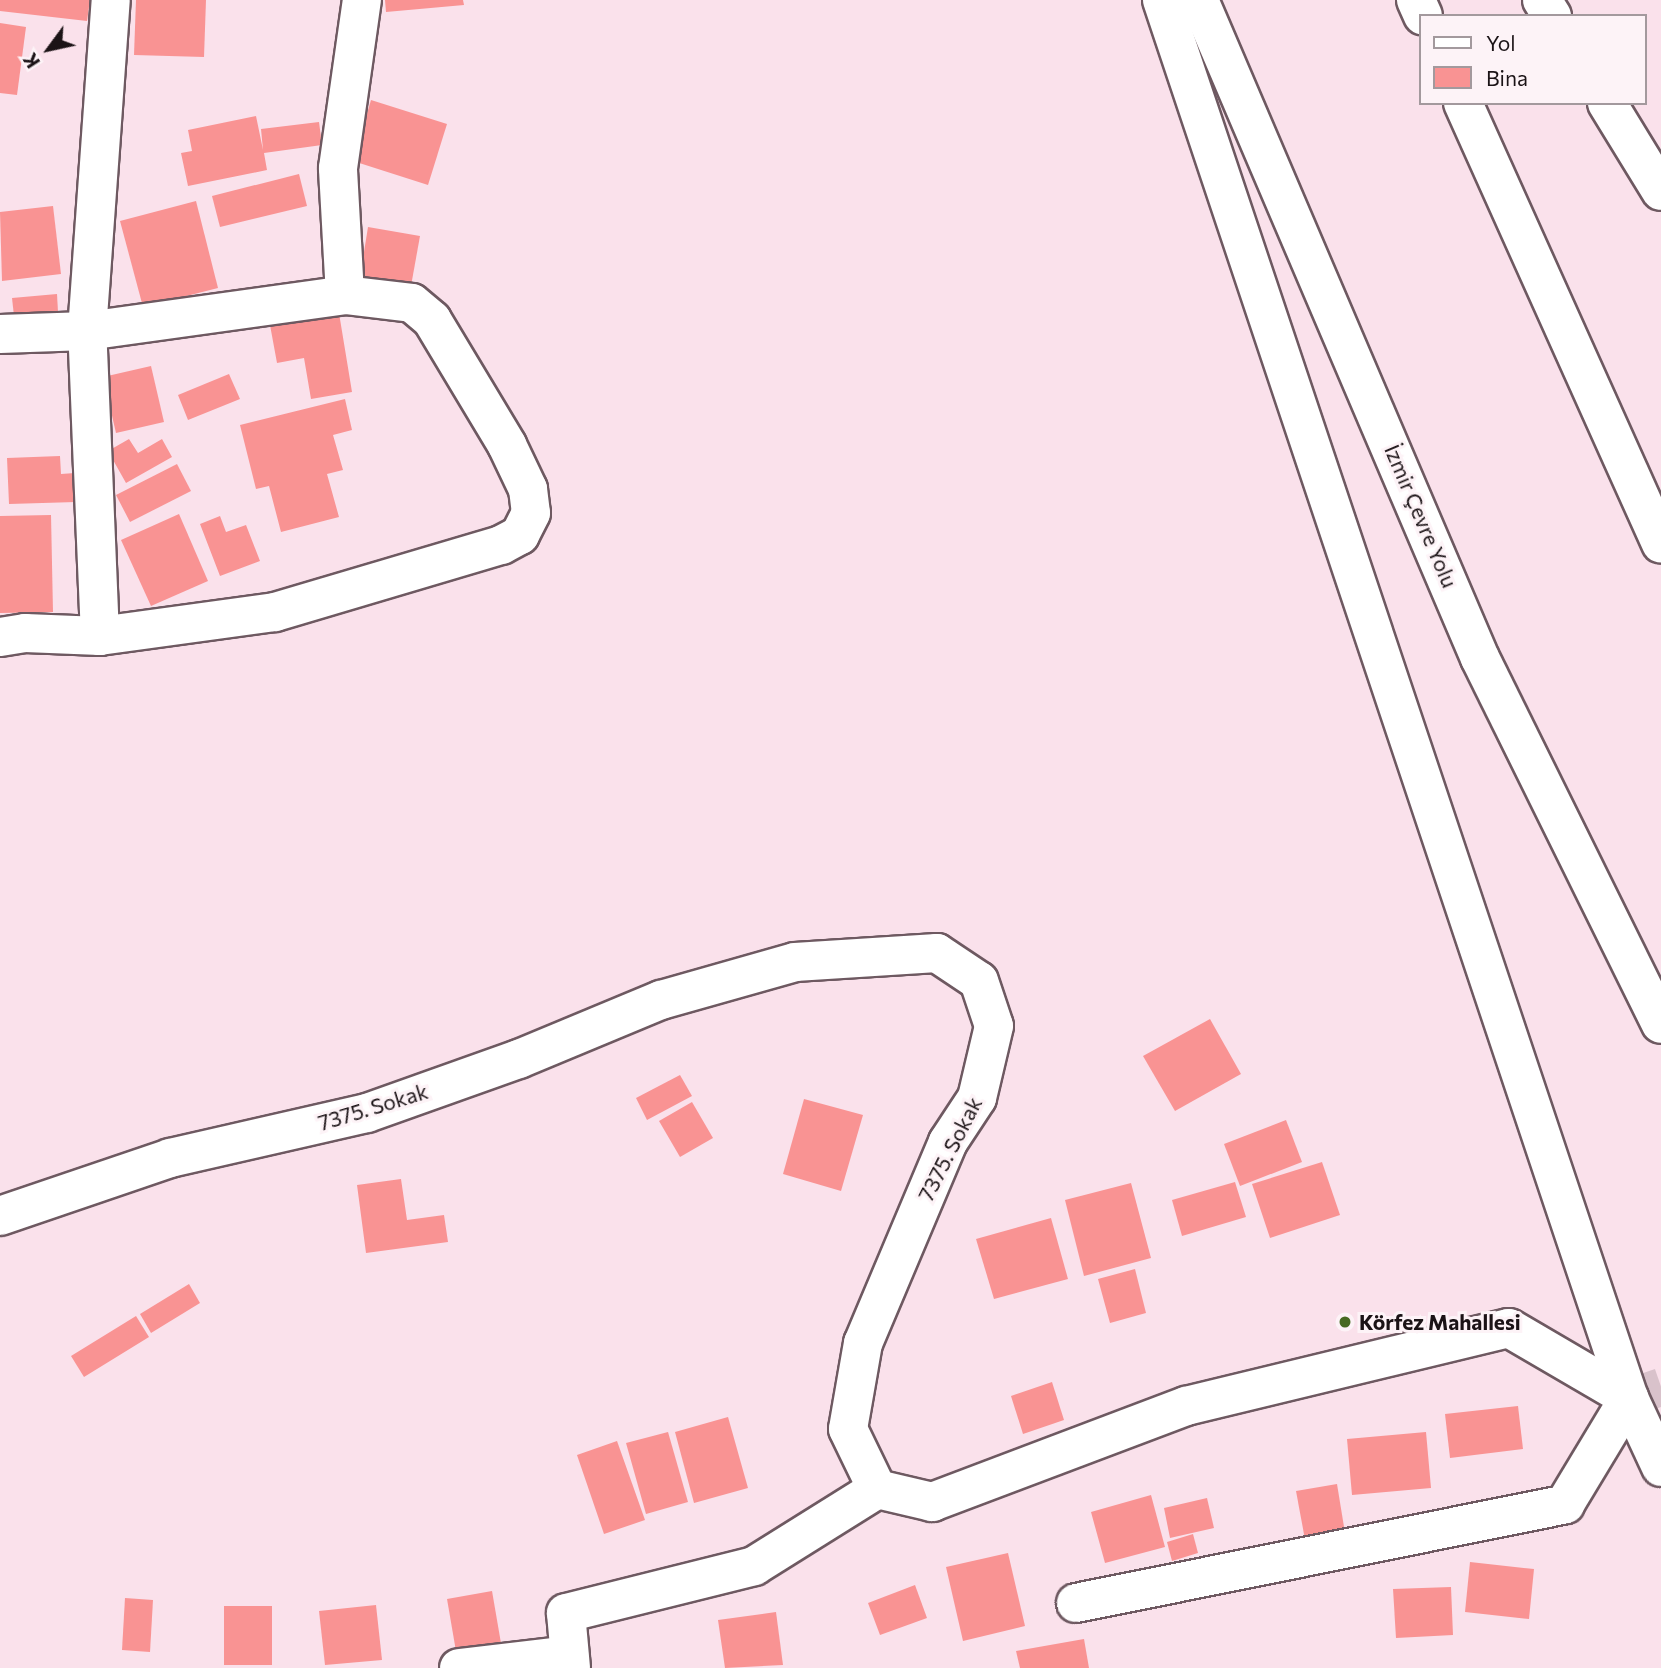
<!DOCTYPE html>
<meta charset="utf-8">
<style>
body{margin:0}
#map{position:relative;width:1661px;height:1668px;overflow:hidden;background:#fae1eb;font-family:Commissioner,sans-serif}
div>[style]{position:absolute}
.building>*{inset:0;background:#f99393}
.tertiary-tunnel>*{height:38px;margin-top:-19px;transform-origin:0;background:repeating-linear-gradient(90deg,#d9c2cb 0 38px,transparent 0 57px)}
.roads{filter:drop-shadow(2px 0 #6e5961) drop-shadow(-2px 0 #6e5961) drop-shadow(0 2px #6e5961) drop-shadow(0 -2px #6e5961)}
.minor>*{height:38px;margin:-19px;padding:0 19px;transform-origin:19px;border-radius:19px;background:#fff}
.tertiary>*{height:38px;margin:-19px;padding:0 19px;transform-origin:19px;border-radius:19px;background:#fff}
.motorway>*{height:38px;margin:-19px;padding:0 19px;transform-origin:19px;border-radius:19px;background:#fff}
.dots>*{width:19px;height:19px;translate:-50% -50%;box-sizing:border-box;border:4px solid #fdf3f7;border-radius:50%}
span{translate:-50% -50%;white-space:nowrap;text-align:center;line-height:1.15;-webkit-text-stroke:6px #fdf3f7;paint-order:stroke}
.street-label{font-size:21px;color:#1b1316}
.poi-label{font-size:21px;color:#1b1316;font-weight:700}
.left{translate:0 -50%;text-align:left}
.legend{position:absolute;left:1419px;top:14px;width:228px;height:91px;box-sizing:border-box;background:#fdf3f7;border:2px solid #a3999d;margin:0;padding:9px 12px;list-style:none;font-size:21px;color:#1b1316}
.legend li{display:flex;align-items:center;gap:14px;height:35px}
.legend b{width:35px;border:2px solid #a3999d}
.north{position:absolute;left:14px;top:14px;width:70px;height:70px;-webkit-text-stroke:5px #fdf3f7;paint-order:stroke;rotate:237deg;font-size:19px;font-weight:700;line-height:28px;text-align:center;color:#1b1316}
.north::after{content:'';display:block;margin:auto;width:24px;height:32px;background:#1b1316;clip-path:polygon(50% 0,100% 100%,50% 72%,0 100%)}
</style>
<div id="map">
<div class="building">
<div style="clip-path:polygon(0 0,90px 0,87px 21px,0 11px)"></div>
<div style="clip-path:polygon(136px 0,206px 0,204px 57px,134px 55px)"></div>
<div style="clip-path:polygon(385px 0,463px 0,464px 5px,386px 12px)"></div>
<div style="clip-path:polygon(0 23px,26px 27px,17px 95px,0 93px)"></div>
<div style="clip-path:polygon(371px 100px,447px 124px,428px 185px,353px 161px)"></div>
<div style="clip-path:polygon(256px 116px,263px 150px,261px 129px,319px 122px,322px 145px,264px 153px,267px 170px,188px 186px,181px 153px,192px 151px,188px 130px)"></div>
<div style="clip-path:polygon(299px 174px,307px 206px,220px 227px,212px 196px)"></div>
<div style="clip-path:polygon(196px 201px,218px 288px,143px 307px,120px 221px)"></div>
<div style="clip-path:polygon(53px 206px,61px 274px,2px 281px,0 212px)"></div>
<div style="clip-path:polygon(368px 227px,420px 236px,411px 286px,360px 277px)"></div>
<div style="clip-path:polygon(57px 294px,58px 312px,14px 316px,12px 298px)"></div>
<div style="clip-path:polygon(339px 313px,352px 392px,311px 399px,304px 358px,277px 363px,270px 325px)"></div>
<div style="clip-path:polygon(151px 366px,164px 422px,116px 433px,103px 377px)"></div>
<div style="clip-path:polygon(229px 374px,240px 399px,188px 420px,178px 395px)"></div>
<div style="clip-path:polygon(345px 399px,352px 430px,333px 435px,343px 470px,327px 474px,339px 517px,281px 532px,269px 486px,256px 489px,240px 425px)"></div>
<div style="clip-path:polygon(129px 439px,138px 453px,162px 439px,172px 457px,126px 483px,108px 451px)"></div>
<div style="clip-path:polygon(60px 456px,61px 474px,75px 473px,76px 502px,9px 504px,7px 458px)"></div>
<div style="clip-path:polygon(177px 464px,191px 491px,130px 522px,116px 495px)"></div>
<div style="clip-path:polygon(179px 514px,208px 581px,151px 606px,121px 540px)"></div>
<div style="clip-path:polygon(51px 515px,53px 612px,0 613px,0 516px)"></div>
<div style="clip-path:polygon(220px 516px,226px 532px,246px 525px,260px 561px,220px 576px,200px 524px)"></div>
<div style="clip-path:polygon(1210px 1019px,1241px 1074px,1175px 1111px,1143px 1056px)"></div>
<div style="clip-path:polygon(680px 1075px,692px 1096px,647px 1120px,636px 1098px)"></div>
<div style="clip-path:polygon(804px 1099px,863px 1115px,841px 1191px,783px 1174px)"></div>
<div style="clip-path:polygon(692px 1102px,713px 1138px,680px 1157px,659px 1121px)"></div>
<div style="clip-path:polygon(1286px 1120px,1302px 1162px,1240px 1186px,1224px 1144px)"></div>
<div style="clip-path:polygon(1322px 1162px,1340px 1215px,1270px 1238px,1252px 1184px)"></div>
<div style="clip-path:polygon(401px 1179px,407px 1220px,444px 1215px,448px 1242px,366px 1253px,357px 1185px)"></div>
<div style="clip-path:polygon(1235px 1182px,1246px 1217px,1182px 1236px,1172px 1200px)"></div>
<div style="clip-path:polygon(1131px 1183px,1151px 1258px,1084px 1276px,1065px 1200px)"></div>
<div style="clip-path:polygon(1051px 1218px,1068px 1279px,994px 1299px,976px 1239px)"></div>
<div style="clip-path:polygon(1135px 1269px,1146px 1313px,1110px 1323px,1098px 1279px)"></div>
<div style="clip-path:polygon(189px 1284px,200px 1303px,151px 1333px,140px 1314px)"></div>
<div style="clip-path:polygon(136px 1316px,149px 1337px,84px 1377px,71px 1356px)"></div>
<div style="clip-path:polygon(1052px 1382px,1064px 1420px,1023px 1434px,1011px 1396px)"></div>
<div style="clip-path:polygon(1518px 1406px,1523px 1449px,1450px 1458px,1445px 1414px)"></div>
<div style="clip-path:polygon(728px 1417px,748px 1488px,694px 1503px,675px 1432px)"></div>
<div style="clip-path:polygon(668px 1432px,688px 1502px,646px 1514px,626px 1443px)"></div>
<div style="clip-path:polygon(1426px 1432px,1431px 1488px,1352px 1495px,1347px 1439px)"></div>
<div style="clip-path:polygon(617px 1441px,645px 1520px,604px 1534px,577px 1455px)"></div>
<div style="clip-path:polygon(1337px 1484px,1346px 1539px,1306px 1545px,1296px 1491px)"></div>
<div style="clip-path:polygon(1151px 1495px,1165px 1547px,1105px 1563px,1091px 1512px)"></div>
<div style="clip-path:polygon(1207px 1498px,1214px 1528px,1170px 1538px,1164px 1508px)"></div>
<div style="clip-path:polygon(1193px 1534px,1198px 1553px,1172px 1561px,1167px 1542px)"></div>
<div style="clip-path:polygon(1008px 1553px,1025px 1626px,963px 1641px,946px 1567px)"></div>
<div style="clip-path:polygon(1470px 1562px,1534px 1569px,1529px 1619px,1465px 1612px)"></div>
<div style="clip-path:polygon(915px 1585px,927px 1618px,880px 1635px,868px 1603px)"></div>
<div style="clip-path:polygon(1451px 1587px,1453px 1635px,1396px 1638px,1393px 1589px)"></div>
<div style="clip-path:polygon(492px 1591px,503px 1655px,458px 1663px,447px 1599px)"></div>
<div style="clip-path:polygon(125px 1598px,153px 1600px,150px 1652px,122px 1650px)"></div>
<div style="clip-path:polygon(376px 1605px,382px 1660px,325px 1665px,319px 1611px)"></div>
<div style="clip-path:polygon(224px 1606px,272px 1606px,272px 1665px,224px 1665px)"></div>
<div style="clip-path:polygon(776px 1612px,783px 1665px,725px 1668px,718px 1620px)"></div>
<div style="clip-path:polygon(1084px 1639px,1089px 1668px,1020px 1668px,1016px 1651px)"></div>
</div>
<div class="tertiary-tunnel">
<div style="left:1629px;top:1398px;width:34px;rotate:-19deg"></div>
</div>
<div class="roads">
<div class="minor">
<div style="left:345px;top:295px;width:127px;rotate:-93.2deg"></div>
<div style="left:338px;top:168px;width:170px;rotate:-81.9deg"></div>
<div style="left:0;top:334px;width:87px;rotate:-2deg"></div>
<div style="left:87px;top:331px;width:260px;rotate:-7.9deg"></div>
<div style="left:345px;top:295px;width:67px;rotate:6.8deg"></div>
<div style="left:412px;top:303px;width:26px;rotate:40deg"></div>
<div style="left:432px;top:320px;width:146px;rotate:59deg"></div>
<div style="left:507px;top:445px;width:49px;rotate:64.5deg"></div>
<div style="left:528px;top:489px;width:24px;rotate:83deg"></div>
<div style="left:531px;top:513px;width:25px;rotate:117deg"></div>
<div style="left:520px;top:535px;width:21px;rotate:152deg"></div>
<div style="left:501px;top:545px;width:236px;rotate:163.5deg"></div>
<div style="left:275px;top:612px;width:177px;rotate:172.2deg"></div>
<div style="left:100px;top:636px;width:75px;rotate:-177.7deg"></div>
<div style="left:25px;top:633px;width:25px;rotate:171deg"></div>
<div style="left:100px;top:636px;width:305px;rotate:-92.4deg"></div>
<div style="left:87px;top:331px;width:332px;rotate:-85.9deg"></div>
<div style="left:1076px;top:1603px;width:499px;rotate:-11.4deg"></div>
<div style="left:1565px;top:1504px;width:124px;rotate:-58.9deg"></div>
<div style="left:459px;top:1668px;width:111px;rotate:-6.7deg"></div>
<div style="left:571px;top:1668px;width:55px;rotate:-95.2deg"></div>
<div style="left:566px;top:1613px;width:194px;rotate:-14deg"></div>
<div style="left:754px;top:1566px;width:145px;rotate:-32deg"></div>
</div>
<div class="tertiary">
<div style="left:0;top:1216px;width:180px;rotate:-18.8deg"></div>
<div style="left:170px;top:1158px;width:202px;rotate:-12.9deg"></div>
<div style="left:367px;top:1113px;width:161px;rotate:-19.6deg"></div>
<div style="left:519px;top:1059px;width:154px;rotate:-22.6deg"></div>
<div style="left:661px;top:1000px;width:139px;rotate:-15.8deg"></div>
<div style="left:795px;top:962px;width:142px;rotate:-3.6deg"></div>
<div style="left:937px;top:953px;width:50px;rotate:33.7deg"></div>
<div style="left:979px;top:981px;width:47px;rotate:71.6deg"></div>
<div style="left:994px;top:1026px;width:74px;rotate:103.3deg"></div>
<div style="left:977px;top:1098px;width:53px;rotate:123.4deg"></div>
<div style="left:948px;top:1142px;width:218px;rotate:112.9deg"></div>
<div style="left:863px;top:1343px;width:87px;rotate:99.9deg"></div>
<div style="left:848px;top:1429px;width:67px;rotate:64.2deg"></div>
<div style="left:877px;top:1489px;width:57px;rotate:13.3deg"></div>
<div style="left:932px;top:1502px;width:272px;rotate:-20.7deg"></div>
<div style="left:1186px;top:1406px;width:332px;rotate:-13.6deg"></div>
<div style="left:1509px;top:1328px;width:139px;rotate:30.3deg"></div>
</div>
<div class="motorway">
<div style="left:1162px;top:0;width:1474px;rotate:71.53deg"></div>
<div style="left:1629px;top:1398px;width:76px;rotate:65.1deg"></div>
<div style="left:1199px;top:0;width:715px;rotate:66.88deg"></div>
<div style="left:1480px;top:658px;width:408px;rotate:63.7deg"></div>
<div style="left:1416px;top:0;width:17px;rotate:66deg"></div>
<div style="left:1542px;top:0;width:19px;rotate:58deg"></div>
<div style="left:1463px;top:103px;width:483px;rotate:65.8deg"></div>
<div style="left:1607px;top:103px;width:103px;rotate:58.5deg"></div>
</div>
</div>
<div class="dots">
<div style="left:1345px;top:1322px;background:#476a22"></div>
</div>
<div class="street-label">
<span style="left:1421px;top:516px;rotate:67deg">İzmir Çevre Yolu</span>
<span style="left:373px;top:1107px;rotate:-17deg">7375. Sokak</span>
<span style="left:950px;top:1149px;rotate:-63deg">7375. Sokak</span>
</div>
<div class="poi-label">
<span class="left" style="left:1359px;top:1322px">Körfez Mahallesi</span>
</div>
<ul class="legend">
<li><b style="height:9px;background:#fff"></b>Yol</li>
<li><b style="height:19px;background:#f99393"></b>Bina</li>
</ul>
<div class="north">K</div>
</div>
